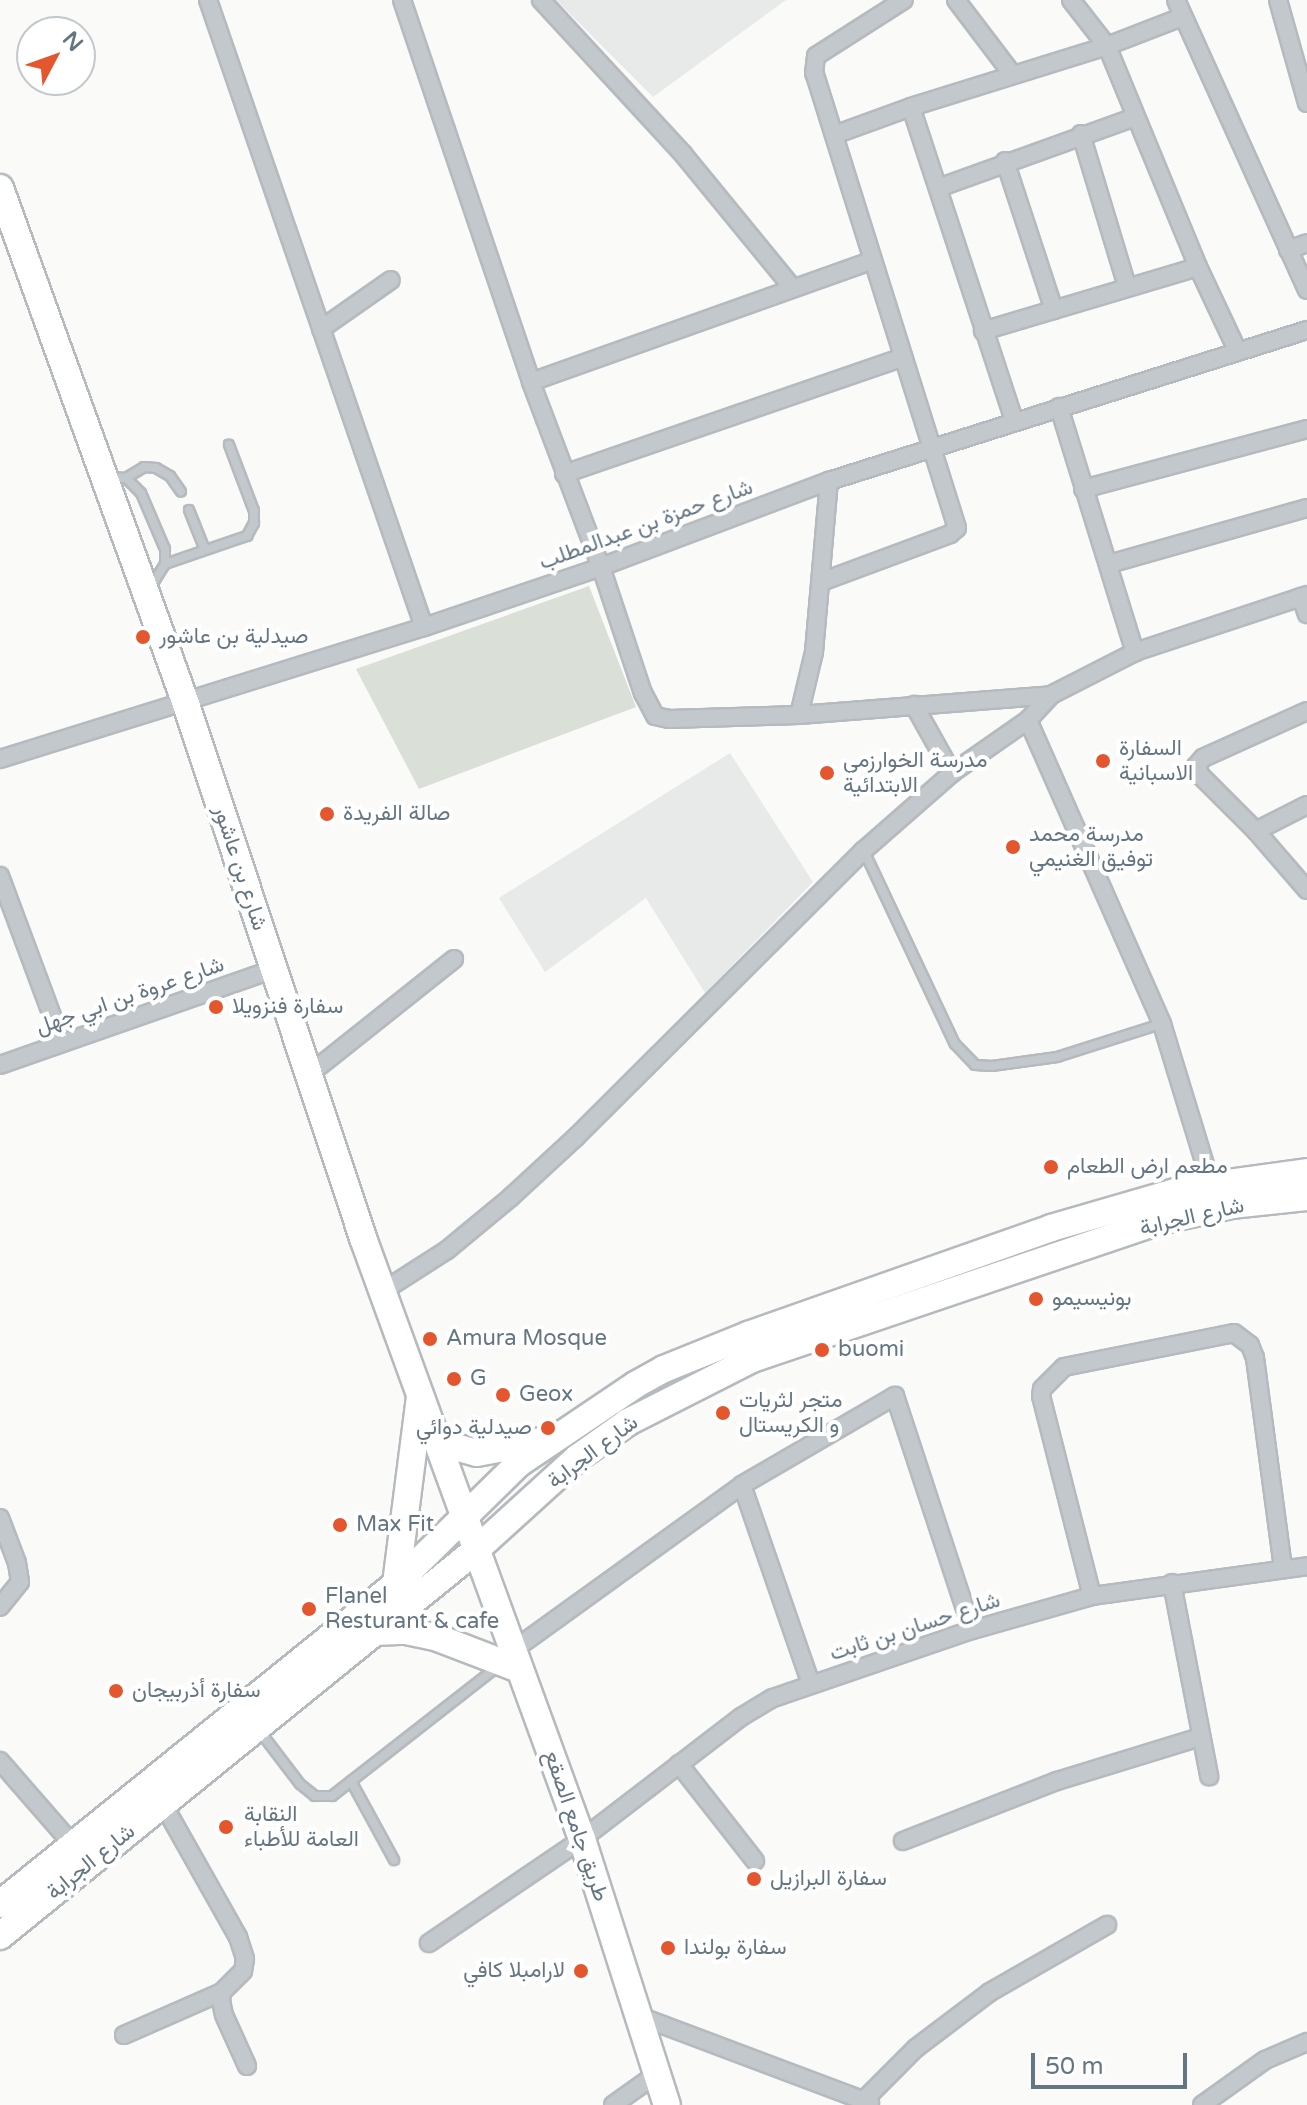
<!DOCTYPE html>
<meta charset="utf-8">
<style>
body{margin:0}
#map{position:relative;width:1307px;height:2105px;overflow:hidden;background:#fafaf8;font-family:"Varela Round",Vazirmatn,sans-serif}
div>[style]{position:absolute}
.built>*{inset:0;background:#e8e9e9}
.green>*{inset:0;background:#dadfd7}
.roads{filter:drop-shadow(2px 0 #b5babe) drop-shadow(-2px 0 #b5babe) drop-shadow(0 2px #b5babe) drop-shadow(0 -2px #b5babe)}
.service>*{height:8px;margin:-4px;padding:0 4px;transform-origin:4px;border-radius:4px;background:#c3c8cc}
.minor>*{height:16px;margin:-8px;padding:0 8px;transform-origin:8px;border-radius:8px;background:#c3c8cc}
.primary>*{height:26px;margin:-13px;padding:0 13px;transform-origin:13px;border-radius:13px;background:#fff}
.dots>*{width:22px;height:22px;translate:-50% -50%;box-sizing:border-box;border:4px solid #fff;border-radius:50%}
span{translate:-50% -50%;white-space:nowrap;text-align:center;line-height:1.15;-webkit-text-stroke:8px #fff;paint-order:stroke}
.street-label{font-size:22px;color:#657683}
.poi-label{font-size:22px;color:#657683}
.left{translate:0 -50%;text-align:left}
.right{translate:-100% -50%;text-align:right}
.north{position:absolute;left:16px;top:16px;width:80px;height:80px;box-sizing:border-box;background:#fff;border:2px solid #c1c8cd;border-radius:50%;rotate:49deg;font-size:22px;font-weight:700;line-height:32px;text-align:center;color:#657683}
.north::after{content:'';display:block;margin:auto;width:28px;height:36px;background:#e4572e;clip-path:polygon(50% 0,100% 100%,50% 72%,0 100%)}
.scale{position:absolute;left:1031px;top:2053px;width:156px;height:36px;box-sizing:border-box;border:4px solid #657683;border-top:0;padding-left:10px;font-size:24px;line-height:28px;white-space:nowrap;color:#657683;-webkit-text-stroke:6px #fff;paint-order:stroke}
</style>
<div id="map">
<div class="built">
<div style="clip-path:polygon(556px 0,786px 0,653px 97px)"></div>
<div style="clip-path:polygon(730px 753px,813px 882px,705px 993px,646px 898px,545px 972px,499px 898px)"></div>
</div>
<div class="green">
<div style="clip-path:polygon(589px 586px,636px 707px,419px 789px,356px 669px)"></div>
</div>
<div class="roads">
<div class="service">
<div style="left:111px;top:477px;width:15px;rotate:4deg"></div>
<div style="left:126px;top:478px;width:21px;rotate:45deg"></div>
<div style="left:141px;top:493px;width:61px;rotate:66.8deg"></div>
<div style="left:165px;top:549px;width:15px;rotate:90deg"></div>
<div style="left:165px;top:564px;width:26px;rotate:122deg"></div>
<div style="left:126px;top:478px;width:21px;rotate:-31deg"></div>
<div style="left:144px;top:467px;width:12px;rotate:5deg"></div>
<div style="left:156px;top:468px;width:16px;rotate:30deg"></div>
<div style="left:170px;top:476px;width:19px;rotate:55deg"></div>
<div style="left:189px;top:510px;width:43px;rotate:68.2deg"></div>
<div style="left:165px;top:564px;width:87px;rotate:-18.9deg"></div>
<div style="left:247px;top:536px;width:15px;rotate:-62deg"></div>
<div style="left:254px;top:523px;width:12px;rotate:-90deg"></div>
<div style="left:254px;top:511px;width:71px;rotate:-110.7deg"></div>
<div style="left:864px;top:851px;width:213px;rotate:64.8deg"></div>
<div style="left:955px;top:1044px;width:29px;rotate:46deg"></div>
<div style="left:975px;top:1065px;width:17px;rotate:3deg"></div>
<div style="left:992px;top:1066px;width:66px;rotate:-7.9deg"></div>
<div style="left:1057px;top:1057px;width:109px;rotate:-17.6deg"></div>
<div style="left:258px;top:1729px;width:69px;rotate:52.6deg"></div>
<div style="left:300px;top:1784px;width:19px;rotate:39deg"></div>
<div style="left:315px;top:1796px;width:17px"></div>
<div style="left:332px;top:1796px;width:209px;rotate:-38deg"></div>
<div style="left:351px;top:1781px;width:90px;rotate:61.4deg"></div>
</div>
<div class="minor">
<div style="left:208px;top:0;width:663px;rotate:70.99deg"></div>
<div style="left:402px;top:0;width:403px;rotate:71.3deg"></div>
<div style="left:531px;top:382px;width:198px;rotate:69.3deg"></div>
<div style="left:601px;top:567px;width:133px;rotate:71.6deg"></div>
<div style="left:643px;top:693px;width:26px;rotate:62deg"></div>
<div style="left:655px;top:716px;width:14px;rotate:12deg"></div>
<div style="left:669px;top:719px;width:130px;rotate:-1.8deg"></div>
<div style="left:799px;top:715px;width:253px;rotate:-4.5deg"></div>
<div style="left:541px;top:0;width:209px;rotate:47.3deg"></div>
<div style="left:683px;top:154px;width:172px;rotate:50.7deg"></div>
<div style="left:956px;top:0;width:94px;rotate:52.8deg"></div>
<div style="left:1071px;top:0;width:58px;rotate:52deg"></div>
<div style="left:1107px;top:46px;width:239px;rotate:67.6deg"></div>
<div style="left:1198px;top:267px;width:92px;rotate:64.8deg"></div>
<div style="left:1176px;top:0;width:318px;rotate:65.7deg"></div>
<div style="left:1278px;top:0;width:107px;rotate:74.3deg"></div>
<div style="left:911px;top:107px;width:330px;rotate:71.8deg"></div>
<div style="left:1081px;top:134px;width:159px;rotate:73.2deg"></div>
<div style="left:834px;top:135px;width:82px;rotate:-20deg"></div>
<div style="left:911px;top:107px;width:205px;rotate:-17.3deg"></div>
<div style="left:1107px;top:46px;width:80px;rotate:-21.1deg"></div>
<div style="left:1005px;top:161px;width:157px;rotate:71.8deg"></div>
<div style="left:938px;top:188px;width:209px;rotate:-19.8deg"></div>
<div style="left:1288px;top:250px;width:20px;rotate:-20deg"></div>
<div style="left:321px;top:329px;width:85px;rotate:-35deg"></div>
<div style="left:983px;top:331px;width:224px;rotate:-16.6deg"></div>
<div style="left:531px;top:382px;width:363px;rotate:-19.6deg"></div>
<div style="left:1059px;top:407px;width:257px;rotate:72.8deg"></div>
<div style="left:564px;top:474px;width:359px;rotate:-19deg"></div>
<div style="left:1083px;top:489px;width:232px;rotate:-15deg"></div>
<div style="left:1109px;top:564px;width:206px;rotate:-15.8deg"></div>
<div style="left:821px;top:582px;width:138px;rotate:-20.4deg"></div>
<div style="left:950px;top:534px;width:9px;rotate:-41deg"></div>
<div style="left:957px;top:528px;width:477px;rotate:-107.4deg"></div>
<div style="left:814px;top:73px;width:17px;rotate:-83deg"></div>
<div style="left:816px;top:56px;width:104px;rotate:-32.5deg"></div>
<div style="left:1301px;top:597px;width:18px;rotate:71deg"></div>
<div style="left:914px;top:705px;width:78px;rotate:60.8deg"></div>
<div style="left:1307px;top:711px;width:114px;rotate:155.7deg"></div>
<div style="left:1203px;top:758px;width:11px;rotate:131deg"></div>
<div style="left:1196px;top:766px;width:11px;rotate:63deg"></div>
<div style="left:1201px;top:776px;width:78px;rotate:45deg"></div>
<div style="left:1256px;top:831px;width:78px;rotate:49.2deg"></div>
<div style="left:799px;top:715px;width:65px;rotate:-76.6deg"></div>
<div style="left:814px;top:652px;width:172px;rotate:-85deg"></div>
<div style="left:1028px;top:720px;width:332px;rotate:66.2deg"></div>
<div style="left:1162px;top:1024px;width:167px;rotate:73deg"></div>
<div style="left:0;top:759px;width:444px;rotate:-17.3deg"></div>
<div style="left:424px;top:627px;width:187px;rotate:-18.7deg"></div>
<div style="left:601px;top:567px;width:244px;rotate:-20.7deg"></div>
<div style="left:829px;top:481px;width:501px;rotate:-17.53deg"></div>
<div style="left:1256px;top:831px;width:57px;rotate:-27deg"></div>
<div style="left:0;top:876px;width:178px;rotate:69.6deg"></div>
<div style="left:0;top:1065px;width:290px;rotate:-19.3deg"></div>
<div style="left:307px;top:1076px;width:188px;rotate:-38.5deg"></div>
<div style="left:383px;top:1291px;width:76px;rotate:-32.6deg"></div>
<div style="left:447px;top:1250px;width:83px;rotate:-39.6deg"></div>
<div style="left:511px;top:1197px;width:88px;rotate:-42.7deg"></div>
<div style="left:576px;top:1137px;width:405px;rotate:-44.9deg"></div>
<div style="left:863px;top:851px;width:118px;rotate:-41.2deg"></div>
<div style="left:952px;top:773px;width:93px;rotate:-34.9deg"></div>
<div style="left:1028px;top:720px;width:34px;rotate:-47deg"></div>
<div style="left:1051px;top:695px;width:94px;rotate:-27.1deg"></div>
<div style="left:1135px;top:652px;width:181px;rotate:-18.3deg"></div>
<div style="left:742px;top:1485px;width:177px;rotate:-30.2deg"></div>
<div style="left:895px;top:1396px;width:246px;rotate:71.8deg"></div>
<div style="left:0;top:1518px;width:48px;rotate:69.3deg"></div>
<div style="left:17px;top:1563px;width:19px;rotate:81deg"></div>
<div style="left:20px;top:1582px;width:32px;rotate:129deg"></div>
<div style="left:1172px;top:1583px;width:197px;rotate:79.1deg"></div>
<div style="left:1092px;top:1596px;width:206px;rotate:-104.3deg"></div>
<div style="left:1041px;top:1396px;width:7px;rotate:-82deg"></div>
<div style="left:1042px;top:1389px;width:31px;rotate:-45deg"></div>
<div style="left:1064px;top:1367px;width:173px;rotate:-11.3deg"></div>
<div style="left:1234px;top:1333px;width:20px;rotate:37deg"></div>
<div style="left:1250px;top:1345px;width:14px;rotate:69deg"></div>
<div style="left:1255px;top:1358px;width:212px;rotate:82.4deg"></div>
<div style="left:512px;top:1651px;width:284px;rotate:-35.8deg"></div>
<div style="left:742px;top:1485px;width:211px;rotate:70.9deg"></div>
<div style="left:0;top:1761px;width:111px;rotate:49deg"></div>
<div style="left:679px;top:1764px;width:123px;rotate:51.9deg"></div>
<div style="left:163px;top:1804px;width:153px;rotate:60.6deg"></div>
<div style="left:238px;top:1937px;width:23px;rotate:72deg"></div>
<div style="left:245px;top:1959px;width:12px;rotate:99deg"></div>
<div style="left:243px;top:1971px;width:30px;rotate:135deg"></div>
<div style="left:222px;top:1992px;width:9px;rotate:96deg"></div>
<div style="left:221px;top:2001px;width:14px;rotate:78deg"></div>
<div style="left:224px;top:2015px;width:56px;rotate:65.7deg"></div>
<div style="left:903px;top:1841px;width:165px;rotate:-21.3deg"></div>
<div style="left:1057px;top:1781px;width:150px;rotate:-17.1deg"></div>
<div style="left:429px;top:1943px;width:185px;rotate:-34.2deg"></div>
<div style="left:582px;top:1839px;width:200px;rotate:-37.5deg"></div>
<div style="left:741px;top:1717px;width:37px;rotate:-31deg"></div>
<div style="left:773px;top:1698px;width:210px;rotate:-18.9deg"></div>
<div style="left:972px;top:1630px;width:125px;rotate:-15.8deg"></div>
<div style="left:1092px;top:1596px;width:217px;rotate:-7.9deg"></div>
<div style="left:639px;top:2016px;width:247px;rotate:20.6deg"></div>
<div style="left:124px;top:2035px;width:107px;rotate:-23.7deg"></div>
<div style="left:863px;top:2101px;width:75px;rotate:-45deg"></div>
<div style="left:916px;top:2048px;width:93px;rotate:-37.1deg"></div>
<div style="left:990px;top:1992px;width:135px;rotate:-29.8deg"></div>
<div style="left:613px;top:2105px;width:55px;rotate:-35.4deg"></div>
<div style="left:1202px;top:2105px;width:77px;rotate:-35.5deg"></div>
<div style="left:1265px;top:2060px;width:46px;rotate:-23.2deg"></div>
</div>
<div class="primary">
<div style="left:0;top:188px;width:548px;rotate:70.18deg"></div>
<div style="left:186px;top:704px;width:563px;rotate:71.66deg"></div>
<div style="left:363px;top:1238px;width:640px;rotate:69.98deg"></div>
<div style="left:582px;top:1839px;width:279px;rotate:72.3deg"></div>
<div style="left:440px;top:1443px;width:38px;rotate:15deg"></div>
<div style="left:477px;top:1453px;width:65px;rotate:-10.6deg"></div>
<div style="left:396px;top:1584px;width:189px;rotate:-82.7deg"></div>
<div style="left:373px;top:1632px;width:33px;rotate:-2deg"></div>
<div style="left:406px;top:1631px;width:33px;rotate:12deg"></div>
<div style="left:438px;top:1638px;width:87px;rotate:20.9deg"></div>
<div style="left:0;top:1904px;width:509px;rotate:-38.94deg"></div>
<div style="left:396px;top:1584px;width:171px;rotate:-44.5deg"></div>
<div style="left:518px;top:1464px;width:141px;rotate:-34deg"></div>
<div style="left:635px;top:1385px;width:33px;rotate:-29deg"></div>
<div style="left:664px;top:1369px;width:91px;rotate:-22deg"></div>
<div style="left:748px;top:1335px;width:321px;rotate:-19.4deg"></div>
<div style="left:1051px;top:1228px;width:140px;rotate:-16.2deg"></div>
<div style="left:1185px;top:1189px;width:123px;rotate:-7.9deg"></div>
<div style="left:0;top:1936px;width:613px;rotate:-39.04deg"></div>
<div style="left:476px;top:1550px;width:137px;rotate:-42.3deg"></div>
<div style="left:577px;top:1458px;width:62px;rotate:-35.2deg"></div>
<div style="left:628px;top:1422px;width:139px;rotate:-26.9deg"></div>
<div style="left:752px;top:1359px;width:430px;rotate:-18.7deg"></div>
<div style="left:1159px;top:1221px;width:74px;rotate:-12.5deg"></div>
<div style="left:1231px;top:1205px;width:76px;rotate:-6deg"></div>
</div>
</div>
<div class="dots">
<div style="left:143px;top:637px;background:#e4572e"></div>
<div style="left:1103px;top:761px;background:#e4572e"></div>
<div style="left:827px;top:773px;background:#e4572e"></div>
<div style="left:327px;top:814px;background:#e4572e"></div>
<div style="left:1013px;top:847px;background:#e4572e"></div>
<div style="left:216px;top:1007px;background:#e4572e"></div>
<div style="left:1051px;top:1167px;background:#e4572e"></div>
<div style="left:1036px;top:1299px;background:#e4572e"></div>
<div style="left:430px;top:1339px;background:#e4572e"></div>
<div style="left:822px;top:1350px;background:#e4572e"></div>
<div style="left:454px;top:1379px;background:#e4572e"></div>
<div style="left:503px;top:1395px;background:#e4572e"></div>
<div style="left:723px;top:1413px;background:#e4572e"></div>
<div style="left:548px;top:1428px;background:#e4572e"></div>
<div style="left:340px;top:1525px;background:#e4572e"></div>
<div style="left:309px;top:1609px;background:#e4572e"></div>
<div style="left:116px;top:1691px;background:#e4572e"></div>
<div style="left:226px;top:1827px;background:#e4572e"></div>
<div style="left:754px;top:1879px;background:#e4572e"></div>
<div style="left:668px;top:1948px;background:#e4572e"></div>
<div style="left:581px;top:1971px;background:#e4572e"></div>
</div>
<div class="street-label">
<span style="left:646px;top:525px;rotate:-20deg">شارع حمزة بن عبدالمطلب</span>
<span style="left:240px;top:868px;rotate:72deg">شارع بن عاشور</span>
<span style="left:130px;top:996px;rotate:-19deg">شارع عروة بن ابي جهل</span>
<span style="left:1192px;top:1217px;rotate:-13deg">شارع الجرابة</span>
<span style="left:593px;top:1452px;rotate:-37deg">شارع الجرابة</span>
<span style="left:915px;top:1627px;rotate:-18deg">شارع حسان بن ثابت</span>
<span style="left:576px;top:1826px;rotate:71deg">طريق جامع الصقع</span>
<span style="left:91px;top:1862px;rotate:-39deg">شارع الجرابة</span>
</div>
<div class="poi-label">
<span class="left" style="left:159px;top:637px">صيدلية بن عاشور</span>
<span class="left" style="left:1119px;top:761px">السفارة<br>الاسبانية</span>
<span class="left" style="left:843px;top:773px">مدرسة الخوارزمي<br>الابتدائية</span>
<span class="left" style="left:343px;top:814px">صالة الفريدة</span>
<span class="left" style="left:1029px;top:847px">مدرسة محمد<br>توفيق الغنيمي</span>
<span class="left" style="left:232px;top:1007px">سفارة فنزويلا</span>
<span class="left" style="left:1067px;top:1167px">مطعم ارض الطعام</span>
<span class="left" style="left:1052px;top:1299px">بونيسيمو</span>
<span class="left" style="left:446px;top:1339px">Amura Mosque</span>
<span class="left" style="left:838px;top:1350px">buomi</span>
<span class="left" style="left:470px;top:1379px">G</span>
<span class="left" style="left:519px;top:1395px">Geox</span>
<span class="left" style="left:739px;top:1413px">متجر لثريات<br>و الكريستال</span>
<span class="right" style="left:532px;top:1428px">صيدلية دوائي</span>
<span class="left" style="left:356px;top:1525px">Max Fit</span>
<span class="left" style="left:325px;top:1609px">Flanel<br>Resturant &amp; cafe</span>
<span class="left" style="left:132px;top:1691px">سفارة أذربيجان</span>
<span class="left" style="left:244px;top:1827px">النقابة<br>العامة للأطباء</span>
<span class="left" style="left:770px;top:1879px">سفارة البرازيل</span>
<span class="left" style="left:684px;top:1948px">سفارة بولندا</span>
<span class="right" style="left:565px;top:1971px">لارامبلا كافي</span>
</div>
<div class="north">N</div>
<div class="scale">50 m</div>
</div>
